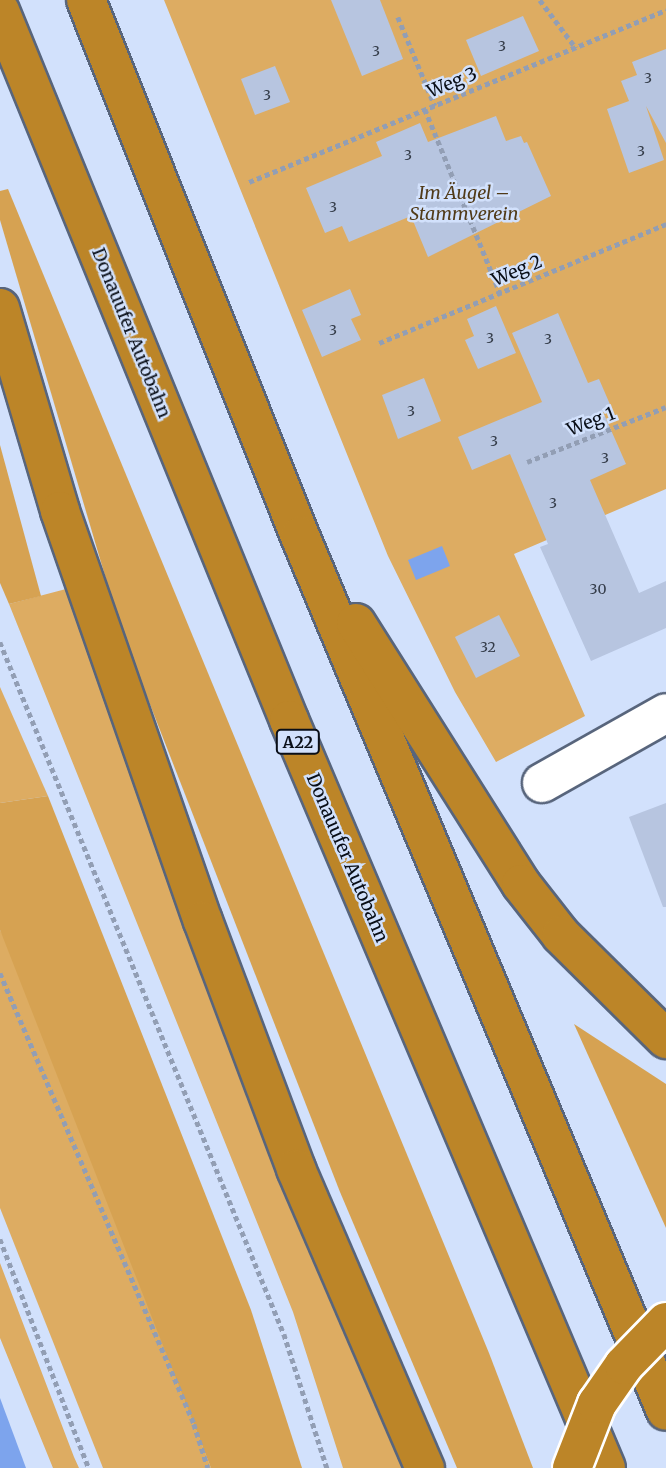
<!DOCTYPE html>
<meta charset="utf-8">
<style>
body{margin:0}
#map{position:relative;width:666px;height:1468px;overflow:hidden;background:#d2e1fc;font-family:Merriweather,serif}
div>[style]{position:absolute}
.green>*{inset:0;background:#ddac62}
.forest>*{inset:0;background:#d6a252}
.water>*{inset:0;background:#7da4ed}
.building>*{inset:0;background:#b7c5e0}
.path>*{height:4.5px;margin-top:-2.25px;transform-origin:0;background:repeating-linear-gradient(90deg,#929eb4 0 5px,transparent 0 8.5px)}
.roads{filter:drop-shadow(2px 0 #58657c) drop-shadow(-2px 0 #58657c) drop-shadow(0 2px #58657c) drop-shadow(0 -2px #58657c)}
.minor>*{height:38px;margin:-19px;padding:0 19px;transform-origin:19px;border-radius:19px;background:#fff}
.motorway>*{height:38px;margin:-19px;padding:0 19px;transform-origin:19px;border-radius:19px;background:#bc8528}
.bridges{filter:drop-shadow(2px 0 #fff) drop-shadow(-2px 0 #fff) drop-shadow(0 2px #fff) drop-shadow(0 -2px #fff)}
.motorway-bridge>*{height:38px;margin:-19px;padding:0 19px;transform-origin:19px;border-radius:19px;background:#bc8528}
span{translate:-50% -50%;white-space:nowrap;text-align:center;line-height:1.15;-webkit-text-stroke:5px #d2e1fc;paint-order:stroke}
.number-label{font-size:14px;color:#343c49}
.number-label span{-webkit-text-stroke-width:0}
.shield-label span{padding:2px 5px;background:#d2e1fc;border:2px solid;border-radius:5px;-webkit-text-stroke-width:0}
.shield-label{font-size:16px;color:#090e17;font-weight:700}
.street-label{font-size:18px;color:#090e17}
.park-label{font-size:18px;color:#513b19;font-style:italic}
</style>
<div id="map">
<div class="green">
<div style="clip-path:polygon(164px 0,666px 0,666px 489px,514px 554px,585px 716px,496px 762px,455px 692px,388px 556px)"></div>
<div style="clip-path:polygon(66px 589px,215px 1008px,299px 1223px,407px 1468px,343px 1468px,293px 1312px,9px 604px)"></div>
<div style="clip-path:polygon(0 687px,48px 796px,0 803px)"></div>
<div style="clip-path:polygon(0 930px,10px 948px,211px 1468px,103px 1468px,0 1208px)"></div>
<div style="clip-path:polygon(0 1263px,74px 1457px,79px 1468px,53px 1468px,0 1338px)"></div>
</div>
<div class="forest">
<div style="clip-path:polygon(8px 189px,489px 1353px,533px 1468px,457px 1468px,340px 1192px,121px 630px,0 220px,0 191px)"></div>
<div style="clip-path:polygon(0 445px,41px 596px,9px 604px,0 583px)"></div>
<div style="clip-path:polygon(48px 796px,251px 1310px,302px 1468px,211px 1468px,0 930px,0 803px)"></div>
<div style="clip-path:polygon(574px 1024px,666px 1084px,666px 1228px)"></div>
</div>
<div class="water">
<div style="clip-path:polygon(442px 546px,450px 566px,416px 580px,408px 560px)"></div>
<div style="clip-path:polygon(0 1398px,26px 1468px,0 1468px)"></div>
</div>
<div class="building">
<div style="clip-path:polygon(331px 0,380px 0,403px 59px,362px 76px)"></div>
<div style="clip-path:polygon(523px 16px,539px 51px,481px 76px,466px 40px)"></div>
<div style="clip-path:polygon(666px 49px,666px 143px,646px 106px,664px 160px,629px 173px,607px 109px,629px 101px,621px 81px,637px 75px,632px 62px)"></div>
<div style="clip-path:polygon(275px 66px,290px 102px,255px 115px,241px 79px)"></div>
<div style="clip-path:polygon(496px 116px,506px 141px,521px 136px,524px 143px,527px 142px,551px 196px,428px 257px,411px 216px,349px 242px,342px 226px,325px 233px,306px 188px,382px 156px,376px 142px,420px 123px,428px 142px)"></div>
<div style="clip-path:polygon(350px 289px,361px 315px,351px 319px,361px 340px,322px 357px,302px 310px)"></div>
<div style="clip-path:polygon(496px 306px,516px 353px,478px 369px,465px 340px,474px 336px,467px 319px)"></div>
<div style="clip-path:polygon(558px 313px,588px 383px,599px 379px,612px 409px,603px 412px,626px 464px,590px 480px,639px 593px,666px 581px,666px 628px,591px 661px,540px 547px,548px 544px,510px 454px,472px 470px,458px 437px,542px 402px,512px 333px)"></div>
<div style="clip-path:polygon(424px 378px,441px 421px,398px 439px,382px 395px)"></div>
<div style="clip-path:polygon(499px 615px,520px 656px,476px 678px,455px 637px)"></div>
<div style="clip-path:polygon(666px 803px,666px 907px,663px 907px,629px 817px)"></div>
</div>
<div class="path">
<div style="left:540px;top:0;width:60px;rotate:53.1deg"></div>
<div style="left:398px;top:17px;width:96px;rotate:67.4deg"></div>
<div style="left:425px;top:109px;width:199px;rotate:67.8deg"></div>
<div style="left:249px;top:182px;width:451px;rotate:-22.4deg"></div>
<div style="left:379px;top:343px;width:311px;rotate:-22.5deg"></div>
<div style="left:527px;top:462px;width:149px;rotate:-21.6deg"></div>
<div style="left:0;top:642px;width:748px;rotate:67.69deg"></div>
<div style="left:284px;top:1334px;width:141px;rotate:72.2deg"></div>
<div style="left:0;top:973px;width:491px;rotate:66.7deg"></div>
<div style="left:194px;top:1424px;width:46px;rotate:72.3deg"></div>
<div style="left:0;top:1239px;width:246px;rotate:68.8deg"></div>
</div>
<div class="roads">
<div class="minor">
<div style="left:542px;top:783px;width:142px;rotate:-29.4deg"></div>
</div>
<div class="motorway">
<div style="left:86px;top:0;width:577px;rotate:68.24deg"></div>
<div style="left:300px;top:536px;width:948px;rotate:67.3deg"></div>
<div style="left:0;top:11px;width:766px;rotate:67.82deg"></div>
<div style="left:289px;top:720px;width:812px;rotate:67.03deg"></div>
<div style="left:0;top:308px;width:212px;rotate:73.5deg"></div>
<div style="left:60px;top:511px;width:434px;rotate:70.8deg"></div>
<div style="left:203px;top:921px;width:265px;rotate:69.4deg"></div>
<div style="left:296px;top:1169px;width:326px;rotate:66.7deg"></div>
<div style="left:356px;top:623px;width:309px;rotate:57.7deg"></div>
<div style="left:521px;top:884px;width:65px;rotate:51.9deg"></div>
<div style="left:561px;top:935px;width:148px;rotate:44.7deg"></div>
</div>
</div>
<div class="bridges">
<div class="motorway-bridge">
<div style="left:572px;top:1468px;width:69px;rotate:-68.7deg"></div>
<div style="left:597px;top:1404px;width:47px;rotate:-55.3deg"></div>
<div style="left:624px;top:1365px;width:60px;rotate:-45.7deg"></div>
</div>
</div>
<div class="number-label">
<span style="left:502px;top:46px">3</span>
<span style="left:376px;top:51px">3</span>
<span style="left:648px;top:78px">3</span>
<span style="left:267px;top:95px">3</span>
<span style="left:641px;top:151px">3</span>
<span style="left:408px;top:155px">3</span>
<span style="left:333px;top:207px">3</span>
<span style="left:333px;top:330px">3</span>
<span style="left:490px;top:338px">3</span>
<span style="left:548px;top:339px">3</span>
<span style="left:411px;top:411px">3</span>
<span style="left:494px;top:441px">3</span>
<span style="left:605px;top:458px">3</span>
<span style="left:553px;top:503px">3</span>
<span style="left:598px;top:589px">30</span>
<span style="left:488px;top:647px">32</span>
</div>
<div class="shield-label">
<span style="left:298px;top:742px">A22</span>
</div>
<div class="street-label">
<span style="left:452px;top:83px;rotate:-22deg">Weg 3</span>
<span style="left:517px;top:271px;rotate:-23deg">Weg 2</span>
<span style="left:131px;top:333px;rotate:68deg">Donauufer Autobahn</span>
<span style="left:591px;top:422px;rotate:-21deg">Weg 1</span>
<span style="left:347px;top:858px;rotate:67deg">Donauufer Autobahn</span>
</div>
<div class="park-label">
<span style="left:464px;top:204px">Im Äugel –<br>Stammverein</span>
</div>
</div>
